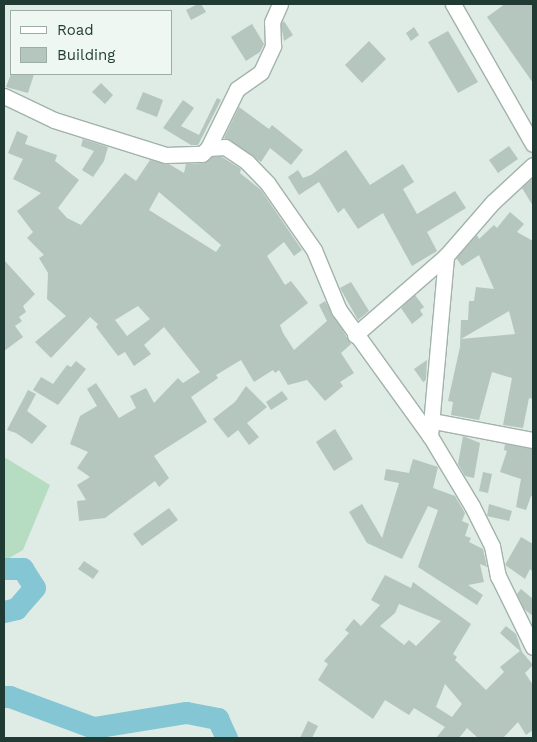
<!DOCTYPE html>
<style>
body{margin:0}
#map{position:relative;width:537px;height:742px;overflow:hidden;background:#dfebe5;font-family:"Work Sans",sans-serif}
div>[style]{position:absolute}
.green>*{inset:0;background:#b6ddc1}
.river>*{height:22px;margin:-11px;padding:0 11px;transform-origin:11px;border-radius:11px;background:#84c6d3}
.building>*{inset:0;background:#b4c6be}
.roads{filter:drop-shadow(1px 0 #a2b3ac) drop-shadow(-1px 0 #a2b3ac) drop-shadow(0 1px #a2b3ac) drop-shadow(0 -1px #a2b3ac)}
.minor>*{height:15px;margin:-7.5px;padding:0 7.5px;transform-origin:7.5px;border-radius:7.5px;background:#fff}
span{translate:-50% -50%;white-space:nowrap;text-align:center;line-height:1.15;-webkit-text-stroke:4.5px #eff7f3;paint-order:stroke}
.frame{position:absolute;inset:0;border:5px solid #1f3b34;pointer-events:none}
.legend{position:absolute;left:10px;top:10px;width:162px;height:65px;box-sizing:border-box;background:#eff7f3;border:1px solid #9caca7;margin:0;padding:6px 9px;list-style:none;font-size:15px;color:#1f3b34}
.legend li{display:flex;align-items:center;gap:10px;height:25px}
.legend b{width:25px;border:1px solid #9caca7}
</style>
<div id="map">
<div class="green">
<div style="clip-path:polygon(4px 457px,50px 485px,23px 550px,4px 561px)"></div>
</div>
<div class="river">
<div style="left:4px;top:569px;width:19px"></div>
<div style="left:23px;top:569px;width:22px;rotate:58deg"></div>
<div style="left:35px;top:588px;width:28px;rotate:131deg"></div>
<div style="left:17px;top:609px;width:13px;rotate:167deg"></div>
<div style="left:4px;top:697px;width:6px"></div>
<div style="left:10px;top:697px;width:90px;rotate:20.3deg"></div>
<div style="left:94px;top:728px;width:94px;rotate:-9.2deg"></div>
<div style="left:187px;top:713px;width:32px;rotate:11deg"></div>
<div style="left:218px;top:719px;width:21px;rotate:65deg"></div>
</div>
<div class="building">
<div style="clip-path:polygon(198px 4px,201px 4px,206px 12px,191px 20px,186px 10px)"></div>
<div style="clip-path:polygon(505px 4px,533px 4px,533px 83px,487px 17px)"></div>
<div style="clip-path:polygon(284px 21px,293px 35px,284px 41px,281px 24px)"></div>
<div style="clip-path:polygon(252px 24px,264px 44px,260px 52px,246px 61px,231px 37px)"></div>
<div style="clip-path:polygon(414px 27px,419px 35px,411px 41px,406px 33px)"></div>
<div style="clip-path:polygon(448px 31px,478px 82px,458px 93px,428px 42px)"></div>
<div style="clip-path:polygon(369px 41px,386px 59px,362px 83px,345px 65px)"></div>
<div style="clip-path:polygon(11px 74px,34px 74px,28px 93px,6px 87px)"></div>
<div style="clip-path:polygon(101px 83px,113px 95px,105px 104px,92px 92px)"></div>
<div style="clip-path:polygon(143px 92px,163px 100px,157px 117px,136px 109px)"></div>
<div style="clip-path:polygon(217px 98px,221px 100px,198px 145px,191px 145px,163px 128px,183px 100px,194px 108px,181px 126px,199px 135px)"></div>
<div style="clip-path:polygon(239px 107px,269px 129px,272px 125px,303px 150px,291px 165px,270px 148px,261px 162px,224px 138px)"></div>
<div style="clip-path:polygon(evenodd,17px 131px,28px 136px,25px 144px,57px 155px,55px 161px,79px 180px,58px 208px,67px 218px,81px 225px,125px 173px,136px 181px,150px 160px,169px 164px,184px 173px,186px 164px,202px 163px,212px 157px,222px 157px,241px 169px,240px 173px,261px 190px,302px 250px,294px 256px,284px 242px,267px 256px,285px 285px,291px 281px,308px 303px,280px 325px,283px 333px,294px 350px,327px 321px,319px 305px,325px 301px,351px 344px,341px 353px,354px 373px,340px 382px,343px 386px,325px 401px,307px 380px,288px 385px,279px 370px,275px 373px,273px 370px,254px 382px,241px 360px,216px 375px,218px 378px,191px 397px,207px 422px,154px 456px,169px 478px,159px 487px,155px 481px,105px 518px,79px 521px,77px 501px,86px 500px,77px 485px,90px 477px,77px 468px,88px 452px,70px 444px,80px 416px,97px 406px,87px 389px,96px 383px,119px 418px,136px 408px,130px 396px,146px 388px,154px 403px,178px 378px,183px 383px,200px 372px,164px 327px,144px 345px,151px 354px,134px 366px,125px 352px,118px 356px,96px 327px,98px 324px,90px 317px,51px 358px,35px 342px,66px 316px,47px 299px,48px 273px,39px 258px,44px 255px,27px 238px,33px 232px,17px 211px,41px 193px,13px 179px,23px 159px,8px 153px,17px 131px,159px 192px,221px 245px,216px 252px,149px 210px,159px 192px,17px 131px,138px 306px,150px 319px,127px 336px,115px 320px,138px 306px)"></div>
<div style="clip-path:polygon(83px 139px,108px 147px,104px 161px,93px 177px,82px 170px,94px 151px,81px 146px)"></div>
<div style="clip-path:polygon(509px 146px,518px 159px,498px 173px,489px 160px)"></div>
<div style="clip-path:polygon(346px 150px,370px 185px,403px 164px,414px 182px,403px 189px,417px 214px,455px 191px,466px 208px,427px 232px,437px 251px,412px 266px,383px 213px,358px 229px,344px 208px,338px 213px,319px 182px,299px 195px,288px 177px,298px 170px,303px 178px,311px 175px)"></div>
<div style="clip-path:polygon(533px 178px,533px 206px,522px 188px)"></div>
<div style="clip-path:polygon(evenodd,510px 212px,524px 224px,517px 232px,533px 241px,533px 399px,529px 398px,523px 428px,503px 425px,512px 378px,492px 372px,479px 420px,451px 415px,453px 402px,448px 401px,460px 347px,461px 320px,468px 320px,469px 301px,474px 301px,476px 287px,494px 289px,479px 255px,462px 266px,456px 258px,477px 235px,479px 239px,494px 225px,497px 228px,510px 212px,509px 311px,515px 334px,461px 339px,509px 311px)"></div>
<div style="clip-path:polygon(4px 260px,35px 294px,23px 306px,26px 312px,19px 317px,22px 321px,15px 326px,23px 337px,4px 351px)"></div>
<div style="clip-path:polygon(351px 282px,369px 311px,358px 320px,340px 288px)"></div>
<div style="clip-path:polygon(415px 295px,424px 307px,420px 310px,423px 315px,412px 324px,401px 308px)"></div>
<div style="clip-path:polygon(427px 360px,426px 380px,423px 382px,414px 369px)"></div>
<div style="clip-path:polygon(76px 361px,86px 369px,58px 405px,33px 390px,41px 377px,53px 384px,67px 365px,71px 367px)"></div>
<div style="clip-path:polygon(246px 386px,267px 407px,247px 423px,259px 437px,249px 445px,238px 430px,228px 438px,213px 419px,235px 402px)"></div>
<div style="clip-path:polygon(28px 390px,36px 394px,27px 411px,47px 426px,32px 444px,16px 433px,7px 430px)"></div>
<div style="clip-path:polygon(282px 391px,288px 399px,271px 410px,266px 402px)"></div>
<div style="clip-path:polygon(335px 429px,353px 459px,334px 471px,316px 442px)"></div>
<div style="clip-path:polygon(463px 436px,480px 443px,474px 478px,465px 476px,458px 464px)"></div>
<div style="clip-path:polygon(505px 444px,533px 449px,533px 497px,531px 496px,526px 510px,516px 507px,521px 479px,500px 472px,507px 451px,504px 450px)"></div>
<div style="clip-path:polygon(413px 459px,438px 467px,433px 488px,455px 496px,465px 513px,462px 521px,469px 524px,465px 536px,471px 538px,469px 542px,483px 549px,487px 567px,480px 564px,484px 582px,468px 585px,483px 595px,477px 605px,418px 567px,438px 510px,428px 506px,402px 559px,367px 543px,349px 512px,362px 504px,382px 538px,399px 483px,384px 480px,386px 469px,409px 473px)"></div>
<div style="clip-path:polygon(483px 472px,492px 474px,488px 493px,479px 491px)"></div>
<div style="clip-path:polygon(489px 504px,512px 511px,509px 521px,487px 516px)"></div>
<div style="clip-path:polygon(169px 508px,178px 520px,142px 546px,133px 534px)"></div>
<div style="clip-path:polygon(521px 537px,533px 544px,533px 572px,530px 569px,525px 579px,505px 565px)"></div>
<div style="clip-path:polygon(84px 561px,99px 571px,93px 579px,78px 569px)"></div>
<div style="clip-path:polygon(evenodd,385px 575px,411px 588px,413px 582px,471px 624px,453px 654px,457px 657px,455px 660px,486px 690px,504px 672px,500px 667px,520px 651px,500px 633px,506px 626px,516px 634px,522px 652px,533px 665px,525px 673px,533px 685px,533px 730px,526px 735px,518px 722px,503px 738px,478px 738px,467px 728px,459px 738px,436px 738px,445px 727px,414px 708px,409px 715px,385px 700px,373px 719px,318px 680px,328px 664px,324px 661px,349px 633px,345px 630px,354px 619px,361px 626px,380px 605px,371px 600px,385px 575px,399px 604px,441px 621px,416px 646px,409px 640px,404px 645px,380px 626px,395px 613px,399px 604px,385px 575px,445px 684px,462px 704px,452px 717px,436px 707px,445px 684px)"></div>
<div style="clip-path:polygon(521px 589px,533px 599px,533px 616px,524px 609px,517px 594px)"></div>
<div style="clip-path:polygon(308px 721px,318px 726px,312px 738px,300px 738px)"></div>
</div>
<div class="roads">
<div class="minor">
<div style="left:453px;top:4px;width:161px;rotate:60.3deg"></div>
<div style="left:4px;top:96px;width:55px;rotate:25.6deg"></div>
<div style="left:54px;top:120px;width:117px;rotate:17.4deg"></div>
<div style="left:166px;top:155px;width:36px;rotate:-2deg"></div>
<div style="left:202px;top:154px;width:8px;rotate:-45deg"></div>
<div style="left:208px;top:148px;width:17px;rotate:-3deg"></div>
<div style="left:225px;top:147px;width:27px;rotate:34deg"></div>
<div style="left:247px;top:162px;width:30px;rotate:46deg"></div>
<div style="left:268px;top:184px;width:80px;rotate:55.1deg"></div>
<div style="left:314px;top:250px;width:65px;rotate:67.4deg"></div>
<div style="left:339px;top:310px;width:155px;rotate:54.2deg"></div>
<div style="left:430px;top:436px;width:82px;rotate:59deg"></div>
<div style="left:472px;top:506px;width:45px;rotate:63.4deg"></div>
<div style="left:492px;top:546px;width:31px;rotate:79deg"></div>
<div style="left:498px;top:576px;width:79px;rotate:63.8deg"></div>
<div style="left:208px;top:148px;width:66px;rotate:-63.8deg"></div>
<div style="left:237px;top:89px;width:29px;rotate:-35deg"></div>
<div style="left:261px;top:72px;width:29px;rotate:-65deg"></div>
<div style="left:273px;top:46px;width:24px;rotate:-92deg"></div>
<div style="left:272px;top:22px;width:20px;rotate:-66deg"></div>
<div style="left:355px;top:335px;width:121px;rotate:-41deg"></div>
<div style="left:446px;top:256px;width:72px;rotate:-49deg"></div>
<div style="left:493px;top:202px;width:54px;rotate:-42.8deg"></div>
<div style="left:433px;top:421px;width:102px;rotate:10.8deg"></div>
<div style="left:430px;top:436px;width:181px;rotate:-84.9deg"></div>
</div>
</div>
<div class="frame"></div>
<ul class="legend">
<li><b style="height:6px;background:#fff"></b>Road</li>
<li><b style="height:14px;background:#b4c6be"></b>Building</li>
</ul>
</div>
